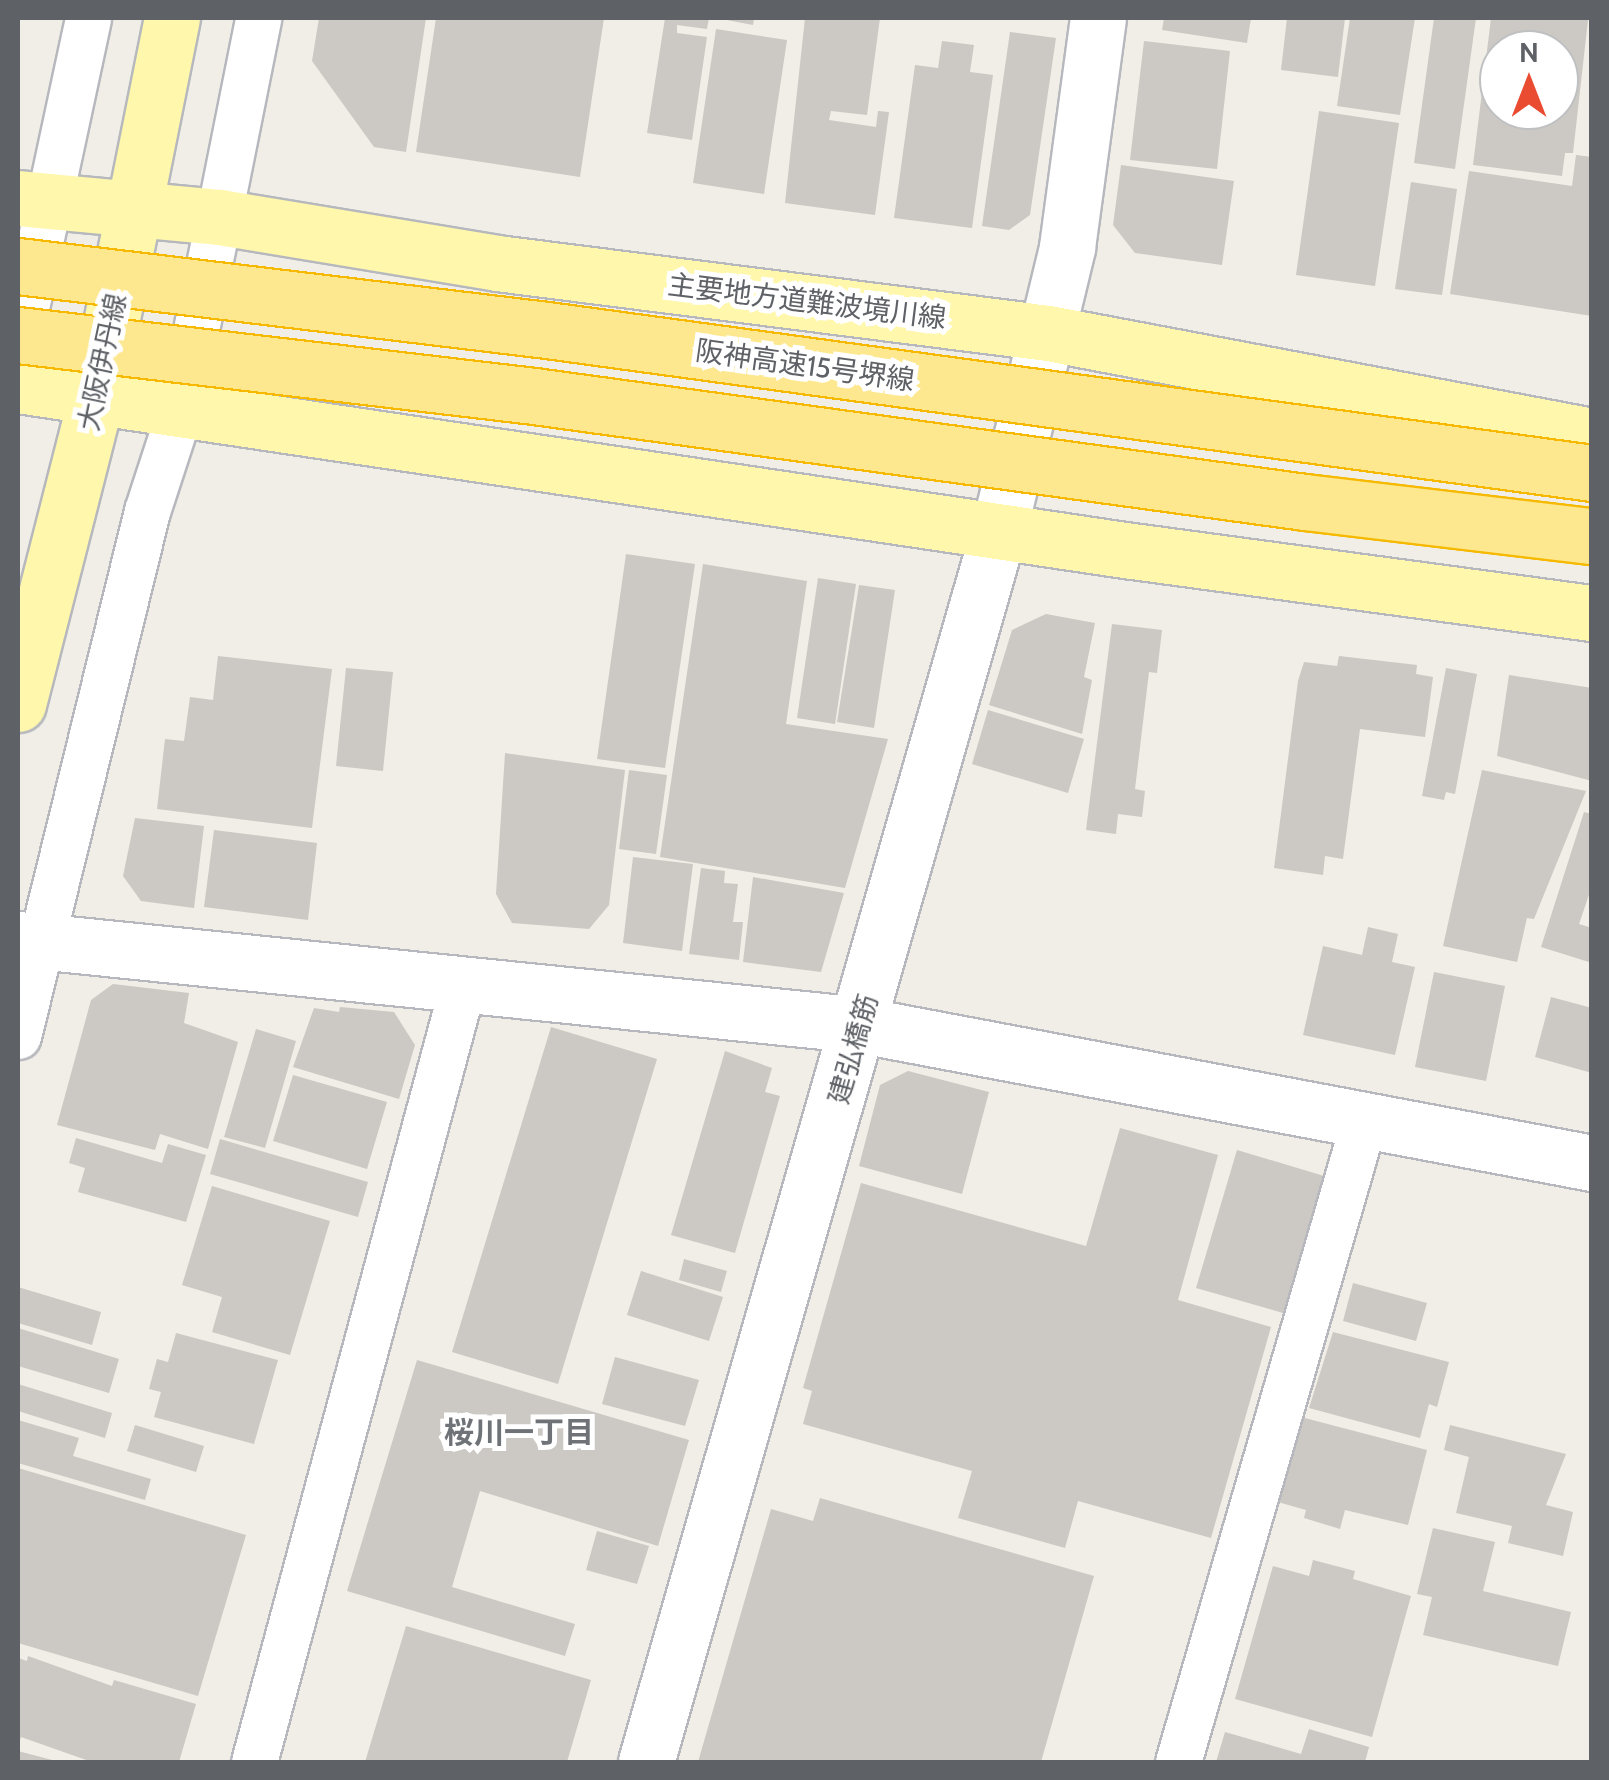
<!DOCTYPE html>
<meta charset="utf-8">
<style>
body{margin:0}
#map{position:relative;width:1609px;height:1780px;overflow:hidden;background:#f0eee6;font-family:Cabin,"Noto Sans JP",sans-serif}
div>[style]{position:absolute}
.building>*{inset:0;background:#ccc8c3}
.roads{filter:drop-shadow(2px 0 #b6b8bd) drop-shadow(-2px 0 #b6b8bd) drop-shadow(0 2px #b6b8bd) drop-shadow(0 -2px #b6b8bd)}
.street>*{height:45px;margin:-22.5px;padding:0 22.5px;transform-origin:22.5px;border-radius:22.5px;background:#fff}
.secondary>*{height:55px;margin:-27.5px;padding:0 27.5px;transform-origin:27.5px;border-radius:27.5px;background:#fff}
.primary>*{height:55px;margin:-27.5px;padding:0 27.5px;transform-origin:27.5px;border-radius:27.5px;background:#fff7ac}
.bridges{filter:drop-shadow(2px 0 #f6b900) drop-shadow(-2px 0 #f6b900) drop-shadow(0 2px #f6b900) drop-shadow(0 -2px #f6b900)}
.highway-bridge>*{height:55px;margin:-27.5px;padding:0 27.5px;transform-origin:27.5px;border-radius:27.5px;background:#fde890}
span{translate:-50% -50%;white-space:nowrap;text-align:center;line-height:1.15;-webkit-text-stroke:10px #fff;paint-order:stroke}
.street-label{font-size:28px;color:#5e6166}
.neighbourhood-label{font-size:30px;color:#6f7378;font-weight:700}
.frame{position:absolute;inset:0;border:20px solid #5e6166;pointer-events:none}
.north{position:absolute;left:1479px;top:30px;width:100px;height:100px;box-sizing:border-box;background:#fff;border:2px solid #bfc0c2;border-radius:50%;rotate:0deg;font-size:28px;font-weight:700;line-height:40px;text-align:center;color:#5e6166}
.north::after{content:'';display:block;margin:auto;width:35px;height:45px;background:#ea4c32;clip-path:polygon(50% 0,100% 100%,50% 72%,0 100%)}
</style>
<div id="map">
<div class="building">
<div style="clip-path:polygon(319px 18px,426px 18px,406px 152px,374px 147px,312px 61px)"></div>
<div style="clip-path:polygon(436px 18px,604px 18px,580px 177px,416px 152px)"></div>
<div style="clip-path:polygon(665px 18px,709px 18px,707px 29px,677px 25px,677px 33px,707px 37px,692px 140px,647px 133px)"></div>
<div style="clip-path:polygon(716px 18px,754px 18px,753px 25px)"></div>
<div style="clip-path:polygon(805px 18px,880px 18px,867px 115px,831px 111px,829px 120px,876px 127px,878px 111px,889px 112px,875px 215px,785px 203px)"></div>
<div style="clip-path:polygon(1164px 18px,1251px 18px,1247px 43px,1162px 30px)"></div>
<div style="clip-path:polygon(1287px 18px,1345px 18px,1338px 77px,1281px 70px)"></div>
<div style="clip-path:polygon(1350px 18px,1415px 18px,1400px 115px,1337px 106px)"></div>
<div style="clip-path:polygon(1434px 18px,1476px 18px,1455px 169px,1414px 163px)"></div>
<div style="clip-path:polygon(evenodd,1491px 18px,1588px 20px,1573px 153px,1565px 153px,1562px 176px,1473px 165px,1491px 18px,1499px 50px,1559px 50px,1559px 110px,1499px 110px,1499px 50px)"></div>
<div style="clip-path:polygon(716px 29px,787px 40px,764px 194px,693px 183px)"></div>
<div style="clip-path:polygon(1010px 32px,1056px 38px,1030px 215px,1009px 230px,982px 226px)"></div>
<div style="clip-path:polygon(942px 41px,974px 45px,970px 72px,993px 75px,972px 228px,894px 218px,915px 65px,938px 68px)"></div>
<div style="clip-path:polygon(1144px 41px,1230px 51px,1217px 169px,1130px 160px)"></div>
<div style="clip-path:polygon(1319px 111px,1399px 123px,1375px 286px,1296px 275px)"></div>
<div style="clip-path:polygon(1576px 155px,1592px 157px,1592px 316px,1450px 294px,1469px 171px,1572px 186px)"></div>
<div style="clip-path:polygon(1121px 165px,1234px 181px,1222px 265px,1135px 253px,1113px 225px)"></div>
<div style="clip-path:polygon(1411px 182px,1457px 189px,1442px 295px,1395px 289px)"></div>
<div style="clip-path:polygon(626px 554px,695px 564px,665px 768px,597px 759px)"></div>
<div style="clip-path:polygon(703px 564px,807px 581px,786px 724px,888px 739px,845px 888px,660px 857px)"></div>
<div style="clip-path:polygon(818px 578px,856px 584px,835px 724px,797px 718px)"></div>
<div style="clip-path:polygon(859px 585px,895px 590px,874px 728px,837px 722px)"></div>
<div style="clip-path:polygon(1046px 614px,1095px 623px,1084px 677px,1092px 680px,1082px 734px,989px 705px,1012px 630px)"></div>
<div style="clip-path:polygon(1112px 624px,1162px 630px,1157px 673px,1149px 672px,1135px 789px,1145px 791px,1142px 817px,1118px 814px,1116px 834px,1086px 830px)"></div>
<div style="clip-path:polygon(218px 656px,332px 669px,312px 828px,157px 809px,165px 739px,184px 741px,190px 697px,213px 700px)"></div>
<div style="clip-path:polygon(1339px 656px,1417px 665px,1416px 674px,1433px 677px,1425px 737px,1360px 729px,1343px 859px,1325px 856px,1323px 875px,1274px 868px,1298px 681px,1304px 662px,1337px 666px)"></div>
<div style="clip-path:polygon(346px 668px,393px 672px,383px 771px,336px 766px)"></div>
<div style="clip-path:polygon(1446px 668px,1477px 674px,1455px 794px,1446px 792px,1444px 800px,1422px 796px)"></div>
<div style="clip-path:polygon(1509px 675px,1592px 688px,1592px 781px,1497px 756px)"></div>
<div style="clip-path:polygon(988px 710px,1084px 739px,1068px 793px,972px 764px)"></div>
<div style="clip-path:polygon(505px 753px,625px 770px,609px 905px,589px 929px,512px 923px,496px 894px)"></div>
<div style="clip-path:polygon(629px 770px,667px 775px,656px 854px,619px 849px)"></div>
<div style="clip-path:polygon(1482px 770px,1586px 791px,1534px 919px,1527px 918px,1517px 962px,1443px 946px)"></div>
<div style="clip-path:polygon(1584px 812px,1592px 814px,1592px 886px,1579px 924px,1592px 928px,1592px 963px,1541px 947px)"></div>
<div style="clip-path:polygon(135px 818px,204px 826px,194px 908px,141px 901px,123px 876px)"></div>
<div style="clip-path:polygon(214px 830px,317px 843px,308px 920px,204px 907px)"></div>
<div style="clip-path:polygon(633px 857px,693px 864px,682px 951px,623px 943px)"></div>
<div style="clip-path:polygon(701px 868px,725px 871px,724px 883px,738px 884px,733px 922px,743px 922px,739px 960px,689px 954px)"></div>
<div style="clip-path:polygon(753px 877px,844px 893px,821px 972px,743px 962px)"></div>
<div style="clip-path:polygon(1368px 927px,1398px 934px,1392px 962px,1415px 967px,1395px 1055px,1303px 1035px,1323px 946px,1362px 955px)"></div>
<div style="clip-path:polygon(1434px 972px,1505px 986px,1486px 1081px,1415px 1067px)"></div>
<div style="clip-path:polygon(113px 984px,189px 993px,184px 1023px,238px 1042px,208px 1149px,160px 1134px,155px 1150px,57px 1125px,91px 1000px)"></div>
<div style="clip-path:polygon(1551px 997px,1592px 1008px,1592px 1073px,1535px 1057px)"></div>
<div style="clip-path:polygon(340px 1007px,394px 1012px,415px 1045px,399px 1099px,293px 1067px,314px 1008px,339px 1012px)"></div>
<div style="clip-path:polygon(551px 1027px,657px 1059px,558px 1384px,452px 1352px)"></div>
<div style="clip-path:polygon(256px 1029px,296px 1041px,265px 1148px,224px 1137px)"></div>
<div style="clip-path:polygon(725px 1051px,772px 1068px,765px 1092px,780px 1096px,735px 1253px,671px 1235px)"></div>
<div style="clip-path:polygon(908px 1071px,989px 1092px,962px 1194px,859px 1166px,880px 1085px)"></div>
<div style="clip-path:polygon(293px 1075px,387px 1102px,367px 1169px,273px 1141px)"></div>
<div style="clip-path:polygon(1120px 1128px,1218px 1155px,1178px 1300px,1271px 1327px,1211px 1538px,1078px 1501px,1065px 1548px,958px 1518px,972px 1471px,803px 1424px,812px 1391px,803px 1388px,861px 1183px,1086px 1246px)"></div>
<div style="clip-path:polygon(76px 1138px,162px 1163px,168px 1144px,206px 1155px,186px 1222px,78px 1192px,85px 1168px,69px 1163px)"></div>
<div style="clip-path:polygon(220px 1139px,368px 1182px,358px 1217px,210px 1174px)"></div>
<div style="clip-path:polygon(1237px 1150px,1324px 1176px,1283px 1313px,1196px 1288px)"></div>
<div style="clip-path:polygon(212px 1186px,330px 1221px,290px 1355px,212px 1332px,222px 1297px,182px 1285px)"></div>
<div style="clip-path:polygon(684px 1259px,727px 1271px,721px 1292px,679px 1280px)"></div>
<div style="clip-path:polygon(641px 1271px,723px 1297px,709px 1341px,627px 1315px)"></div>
<div style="clip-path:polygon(1353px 1283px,1427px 1303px,1416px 1341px,1343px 1321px)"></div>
<div style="clip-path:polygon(18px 1287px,101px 1312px,92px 1345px,18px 1323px)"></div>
<div style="clip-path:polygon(18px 1328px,119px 1359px,109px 1393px,18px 1366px)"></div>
<div style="clip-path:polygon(1333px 1332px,1449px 1362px,1437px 1407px,1429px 1404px,1420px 1438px,1309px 1408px)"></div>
<div style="clip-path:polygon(176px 1333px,278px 1360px,254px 1444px,154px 1417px,161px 1392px,149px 1389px,157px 1359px,168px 1362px)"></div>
<div style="clip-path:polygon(615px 1357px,699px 1380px,685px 1426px,602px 1404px)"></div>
<div style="clip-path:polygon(417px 1360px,689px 1440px,658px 1546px,480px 1491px,452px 1587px,575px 1624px,565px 1656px,347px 1591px)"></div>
<div style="clip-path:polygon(18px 1384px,112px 1413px,105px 1438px,18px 1411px)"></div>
<div style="clip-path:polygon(1301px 1417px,1427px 1450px,1408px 1525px,1345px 1510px,1340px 1529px,1304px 1518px,1306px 1510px,1278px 1502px)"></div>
<div style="clip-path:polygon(18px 1420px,79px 1438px,73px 1456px,151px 1479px,145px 1500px,18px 1463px)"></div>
<div style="clip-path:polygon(135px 1425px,204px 1446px,196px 1472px,127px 1451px)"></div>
<div style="clip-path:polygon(1450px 1425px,1566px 1454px,1546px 1505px,1573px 1512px,1563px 1556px,1508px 1543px,1512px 1526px,1456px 1513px,1469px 1457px,1444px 1450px)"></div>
<div style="clip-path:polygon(18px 1468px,246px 1535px,198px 1696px,18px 1643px)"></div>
<div style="clip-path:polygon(820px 1498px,1094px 1576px,1041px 1762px,698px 1762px,771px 1509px,813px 1521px)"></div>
<div style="clip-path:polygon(1433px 1528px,1495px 1542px,1483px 1591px,1571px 1612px,1558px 1666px,1423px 1635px,1432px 1597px,1417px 1594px)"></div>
<div style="clip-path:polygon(597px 1531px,649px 1546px,637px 1584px,586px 1570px)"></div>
<div style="clip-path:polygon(1313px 1560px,1355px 1571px,1353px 1579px,1411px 1596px,1372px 1737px,1235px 1699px,1273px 1566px,1309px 1576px)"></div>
<div style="clip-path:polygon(406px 1626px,591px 1680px,567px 1762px,365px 1762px)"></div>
<div style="clip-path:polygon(28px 1656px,112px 1686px,114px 1680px,196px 1704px,179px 1762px,92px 1762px,21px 1737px,18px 1745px,18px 1658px,27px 1661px)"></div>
<div style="clip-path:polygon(1309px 1729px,1369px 1747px,1365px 1762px,1216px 1762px,1225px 1732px,1301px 1754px)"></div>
<div style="clip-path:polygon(18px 1751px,56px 1761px,56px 1762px,18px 1762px)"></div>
</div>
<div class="roads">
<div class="street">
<div style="left:18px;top:345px;width:334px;rotate:-77.9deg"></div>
<div style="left:18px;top:1036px;width:541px;rotate:-76.2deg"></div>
<div style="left:147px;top:511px;width:106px;rotate:-71.9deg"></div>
<div style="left:180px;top:410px;width:400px;rotate:-78.7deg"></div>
<div style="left:254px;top:1762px;width:806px;rotate:-74.96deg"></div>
<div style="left:1178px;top:1762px;width:672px;rotate:-73.83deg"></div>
</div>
<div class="secondary">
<div style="left:18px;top:939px;width:847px;rotate:5.82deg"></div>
<div style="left:861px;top:1025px;width:744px;rotate:10.69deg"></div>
<div style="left:646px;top:1762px;width:1283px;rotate:-74.02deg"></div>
<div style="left:999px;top:529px;width:290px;rotate:-76.4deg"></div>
<div style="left:1067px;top:247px;width:231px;rotate:-82.3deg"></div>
</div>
<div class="primary">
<div style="left:18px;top:198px;width:203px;rotate:5.4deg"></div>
<div style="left:220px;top:217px;width:281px;rotate:9.4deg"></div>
<div style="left:497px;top:263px;width:555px;rotate:7.24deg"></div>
<div style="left:1048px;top:333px;width:554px;rotate:10.72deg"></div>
<div style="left:18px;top:385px;width:1119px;rotate:8.48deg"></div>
<div style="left:1125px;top:550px;width:471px;rotate:7.7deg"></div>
<div style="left:18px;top:704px;width:316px;rotate:-75.7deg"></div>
<div style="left:96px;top:398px;width:388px;rotate:-78.7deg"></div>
</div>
</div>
<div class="bridges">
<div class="highway-bridge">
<div style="left:18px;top:266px;width:533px;rotate:6.9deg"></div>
<div style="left:547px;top:330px;width:1055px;rotate:7.79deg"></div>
<div style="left:18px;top:335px;width:520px;rotate:6.74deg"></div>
<div style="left:534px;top:396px;width:778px;rotate:7.83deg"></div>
<div style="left:1305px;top:502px;width:289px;rotate:6.8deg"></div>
</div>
</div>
<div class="street-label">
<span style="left:807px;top:301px;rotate:7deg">主要地方道難波境川線</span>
<span style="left:102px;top:362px;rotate:-78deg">大阪伊丹線</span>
<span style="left:805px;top:365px;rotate:8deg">阪神高速15号堺線</span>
<span style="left:853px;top:1049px;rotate:-74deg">建弘橋筋</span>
</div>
<div class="neighbourhood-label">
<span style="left:519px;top:1433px">桜川一丁目</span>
</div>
<div class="frame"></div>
<div class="north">N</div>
</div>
